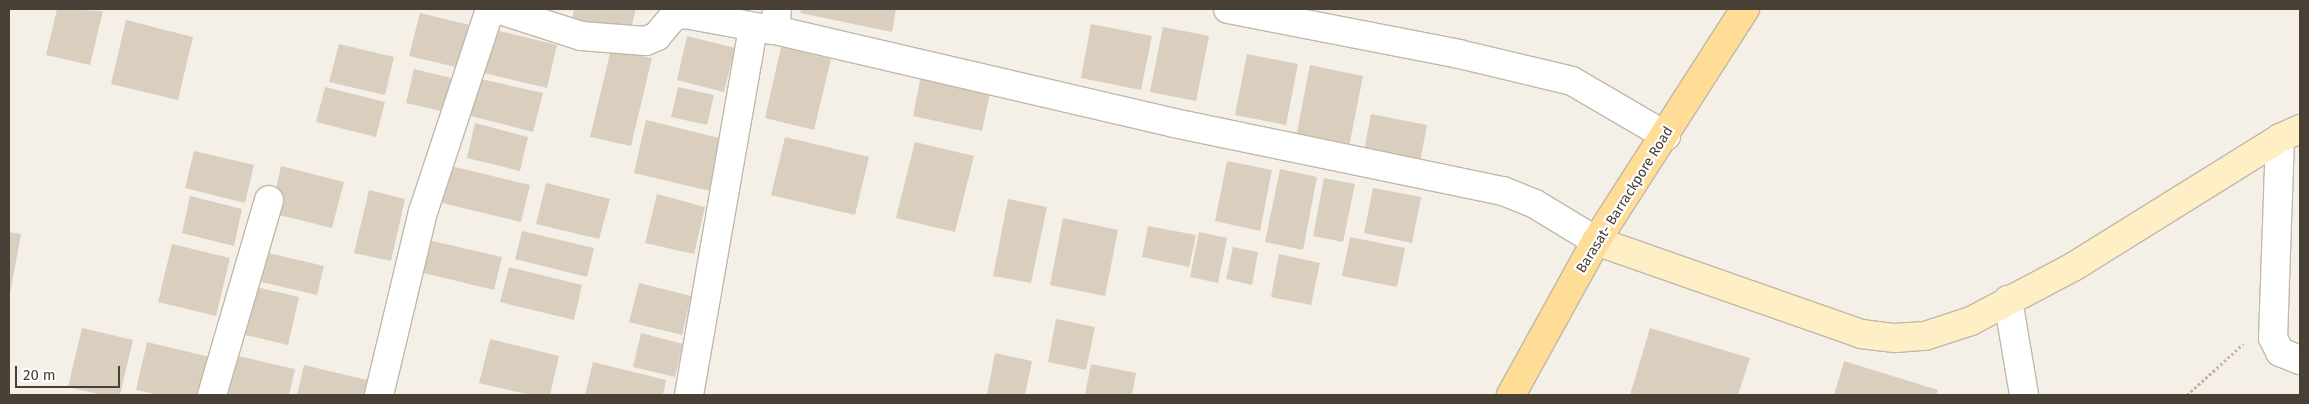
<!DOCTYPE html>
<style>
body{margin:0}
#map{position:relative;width:2309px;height:404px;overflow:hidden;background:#f5f0e7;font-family:"Fira Sans",sans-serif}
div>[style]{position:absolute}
.building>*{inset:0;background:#dacebf}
.path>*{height:3px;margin-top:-1.5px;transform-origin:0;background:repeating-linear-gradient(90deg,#c4b399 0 2.5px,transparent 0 5px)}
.roads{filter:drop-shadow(1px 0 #c1b8a9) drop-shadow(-1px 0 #c1b8a9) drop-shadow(0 1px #c1b8a9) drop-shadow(0 -1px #c1b8a9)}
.street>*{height:28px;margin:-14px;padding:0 14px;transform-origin:14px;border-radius:14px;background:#fff}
.secondary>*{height:28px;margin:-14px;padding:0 14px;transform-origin:14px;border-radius:14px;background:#ffefc7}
.primary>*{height:28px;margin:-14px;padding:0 14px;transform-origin:14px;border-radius:14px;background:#ffdd96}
span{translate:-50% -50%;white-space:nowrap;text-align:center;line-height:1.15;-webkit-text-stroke:4.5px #fff;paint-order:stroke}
.street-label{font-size:14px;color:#494035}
.frame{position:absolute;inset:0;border:10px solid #494035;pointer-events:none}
.scale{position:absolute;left:15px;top:366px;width:105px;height:22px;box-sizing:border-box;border:2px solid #494035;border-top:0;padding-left:6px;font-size:15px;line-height:18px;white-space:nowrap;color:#494035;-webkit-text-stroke:4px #fff;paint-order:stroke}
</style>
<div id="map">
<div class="building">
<div style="clip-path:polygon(57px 9px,103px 11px,90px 65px,46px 55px)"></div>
<div style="clip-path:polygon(574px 9px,636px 9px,630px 33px,572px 19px)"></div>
<div style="clip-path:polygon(801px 9px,896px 9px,892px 32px,800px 13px)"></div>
<div style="clip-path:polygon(420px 13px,470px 25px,460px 68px,409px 56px)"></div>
<div style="clip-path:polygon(126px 20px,193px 37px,178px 100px,111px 84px)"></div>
<div style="clip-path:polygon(1091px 24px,1152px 36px,1141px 90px,1081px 78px)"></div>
<div style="clip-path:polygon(1163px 27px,1209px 36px,1196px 101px,1150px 92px)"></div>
<div style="clip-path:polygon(491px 29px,557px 45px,547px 88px,480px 72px)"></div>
<div style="clip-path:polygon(687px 36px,735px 48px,724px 92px,677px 80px)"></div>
<div style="clip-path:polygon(339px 44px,394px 57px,385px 95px,329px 82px)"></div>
<div style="clip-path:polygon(781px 47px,831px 59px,814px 130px,765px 118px)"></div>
<div style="clip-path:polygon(611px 49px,652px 58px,631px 146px,590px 137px)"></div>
<div style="clip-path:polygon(1247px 54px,1298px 64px,1286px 125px,1235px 115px)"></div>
<div style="clip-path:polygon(1310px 65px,1363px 76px,1348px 152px,1295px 142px)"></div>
<div style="clip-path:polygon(414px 69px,463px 81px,454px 114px,406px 103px)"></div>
<div style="clip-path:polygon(921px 75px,991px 89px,982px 131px,913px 116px)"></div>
<div style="clip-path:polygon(476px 78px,543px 93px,533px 132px,467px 115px)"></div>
<div style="clip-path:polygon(325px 87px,385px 102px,376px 137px,316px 122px)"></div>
<div style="clip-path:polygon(678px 87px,714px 95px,707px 125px,671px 117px)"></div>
<div style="clip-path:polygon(1371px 114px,1427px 125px,1419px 167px,1363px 156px)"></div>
<div style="clip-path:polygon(646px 120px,727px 140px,714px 192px,634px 173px)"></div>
<div style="clip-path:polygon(475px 123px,528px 137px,520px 171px,467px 158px)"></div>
<div style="clip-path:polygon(785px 137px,869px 157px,855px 215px,771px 195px)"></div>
<div style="clip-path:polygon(915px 142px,974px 156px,955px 232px,896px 218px)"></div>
<div style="clip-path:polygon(194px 151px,254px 165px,245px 203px,185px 188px)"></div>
<div style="clip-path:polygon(1227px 161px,1272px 170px,1260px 231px,1215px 221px)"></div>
<div style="clip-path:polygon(281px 166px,344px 182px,332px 228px,271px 213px)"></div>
<div style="clip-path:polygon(451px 166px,530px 185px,521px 222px,442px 203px)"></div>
<div style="clip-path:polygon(1280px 169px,1317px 177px,1303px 250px,1265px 242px)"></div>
<div style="clip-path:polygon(1324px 178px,1355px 184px,1343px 242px,1313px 236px)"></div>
<div style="clip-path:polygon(546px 183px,610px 199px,599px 239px,536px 224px)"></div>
<div style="clip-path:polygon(1373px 188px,1421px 197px,1412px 243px,1364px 233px)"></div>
<div style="clip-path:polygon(369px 190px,405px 199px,391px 261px,354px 253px)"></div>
<div style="clip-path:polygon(657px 194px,705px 207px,694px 254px,645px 243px)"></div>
<div style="clip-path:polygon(190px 196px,242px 209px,234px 246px,182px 233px)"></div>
<div style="clip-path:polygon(1008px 199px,1047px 207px,1031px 283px,993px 276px)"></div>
<div style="clip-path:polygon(1063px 218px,1118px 230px,1105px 296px,1050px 285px)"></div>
<div style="clip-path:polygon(1148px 226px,1196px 235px,1189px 267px,1142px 257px)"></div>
<div style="clip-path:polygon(522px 231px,594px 248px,587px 277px,515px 259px)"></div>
<div style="clip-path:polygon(9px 232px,21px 234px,10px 293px,9px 293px)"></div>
<div style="clip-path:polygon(1199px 232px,1227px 238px,1218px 283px,1190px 277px)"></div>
<div style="clip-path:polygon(1350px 237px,1405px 248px,1397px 287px,1342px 276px)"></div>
<div style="clip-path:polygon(428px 240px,502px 257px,494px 290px,420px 272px)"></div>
<div style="clip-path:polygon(172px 244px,230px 258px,216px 316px,158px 302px)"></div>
<div style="clip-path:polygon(1233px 247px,1258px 252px,1252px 285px,1226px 279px)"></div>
<div style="clip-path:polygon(260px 251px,324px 266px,317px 295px,253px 280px)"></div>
<div style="clip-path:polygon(1279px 254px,1320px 263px,1311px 305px,1271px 297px)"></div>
<div style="clip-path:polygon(509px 267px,582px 285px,574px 320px,500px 302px)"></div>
<div style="clip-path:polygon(639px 283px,691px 296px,682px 335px,629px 322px)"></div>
<div style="clip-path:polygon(252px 286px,299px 297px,288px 345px,241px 334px)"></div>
<div style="clip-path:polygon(1056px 319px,1095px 327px,1086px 370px,1048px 362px)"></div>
<div style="clip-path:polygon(82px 328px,133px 340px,120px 395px,103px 395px,68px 387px)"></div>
<div style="clip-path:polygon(1650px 328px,1750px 358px,1738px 395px,1630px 395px)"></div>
<div style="clip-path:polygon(641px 333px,683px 344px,675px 377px,633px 367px)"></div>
<div style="clip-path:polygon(490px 339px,559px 356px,550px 395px,530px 395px,479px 383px)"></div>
<div style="clip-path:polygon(147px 342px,214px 358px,205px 395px,159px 395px,136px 390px)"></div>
<div style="clip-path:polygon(995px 353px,1032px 361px,1025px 395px,987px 395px)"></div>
<div style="clip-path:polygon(238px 356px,295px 369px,289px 395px,228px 395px)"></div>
<div style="clip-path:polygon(1844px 361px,1938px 390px,1936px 395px,1834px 395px)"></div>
<div style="clip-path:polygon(593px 362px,666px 380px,663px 395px,585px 395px)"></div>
<div style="clip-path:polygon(1091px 364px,1136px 373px,1132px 395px,1085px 395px)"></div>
<div style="clip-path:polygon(304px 365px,367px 380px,364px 395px,297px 395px)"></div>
</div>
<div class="path">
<div style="left:2187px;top:395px;width:76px;rotate:-42.3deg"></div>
</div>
<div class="roads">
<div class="street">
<div style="left:497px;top:9px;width:88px;rotate:17.8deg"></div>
<div style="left:581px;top:36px;width:65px;rotate:4.4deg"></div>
<div style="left:646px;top:41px;width:12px;rotate:-24deg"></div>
<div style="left:657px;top:36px;width:26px;rotate:-50deg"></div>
<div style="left:674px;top:16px;width:11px;rotate:-10deg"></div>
<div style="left:685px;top:14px;width:87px;rotate:10.5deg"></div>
<div style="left:777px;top:9px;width:21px;rotate:95deg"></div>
<div style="left:775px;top:30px;width:410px;rotate:13.1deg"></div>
<div style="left:1174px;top:123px;width:336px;rotate:11.7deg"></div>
<div style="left:1503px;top:191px;width:35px;rotate:22deg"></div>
<div style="left:1535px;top:204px;width:71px;rotate:31.2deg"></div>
<div style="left:1228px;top:9px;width:235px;rotate:11deg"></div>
<div style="left:1459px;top:54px;width:116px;rotate:13.4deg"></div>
<div style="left:1572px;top:81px;width:109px;rotate:30.3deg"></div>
<div style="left:2280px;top:138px;width:200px;rotate:92deg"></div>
<div style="left:2273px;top:338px;width:16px;rotate:63deg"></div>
<div style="left:2280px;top:352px;width:22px;rotate:22deg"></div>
<div style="left:2008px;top:300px;width:96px;rotate:80.4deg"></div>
<div style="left:212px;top:395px;width:203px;rotate:-73.7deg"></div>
<div style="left:379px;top:395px;width:188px;rotate:-76.5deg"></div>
<div style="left:423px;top:212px;width:214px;rotate:-71.7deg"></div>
<div style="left:689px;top:395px;width:373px;rotate:-80.1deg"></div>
</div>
<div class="secondary">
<div style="left:1596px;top:241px;width:281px;rotate:19.3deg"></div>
<div style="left:1861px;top:334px;width:34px;rotate:7deg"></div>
<div style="left:1895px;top:338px;width:30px;rotate:-4deg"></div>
<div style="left:1925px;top:336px;width:48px;rotate:-18.1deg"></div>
<div style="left:1971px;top:321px;width:115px;rotate:-27.9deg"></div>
<div style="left:2073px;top:267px;width:244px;rotate:-31.9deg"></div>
<div style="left:2280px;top:138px;width:22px;rotate:-24deg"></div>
</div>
<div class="primary">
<div style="left:1511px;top:395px;width:176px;rotate:-61.1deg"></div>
<div style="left:1596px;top:241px;width:276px;rotate:-57.3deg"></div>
</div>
</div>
<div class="street-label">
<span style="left:1625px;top:200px;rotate:-58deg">Barasat- Barrackpore Road</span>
</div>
<div class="frame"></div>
<div class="scale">20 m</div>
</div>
